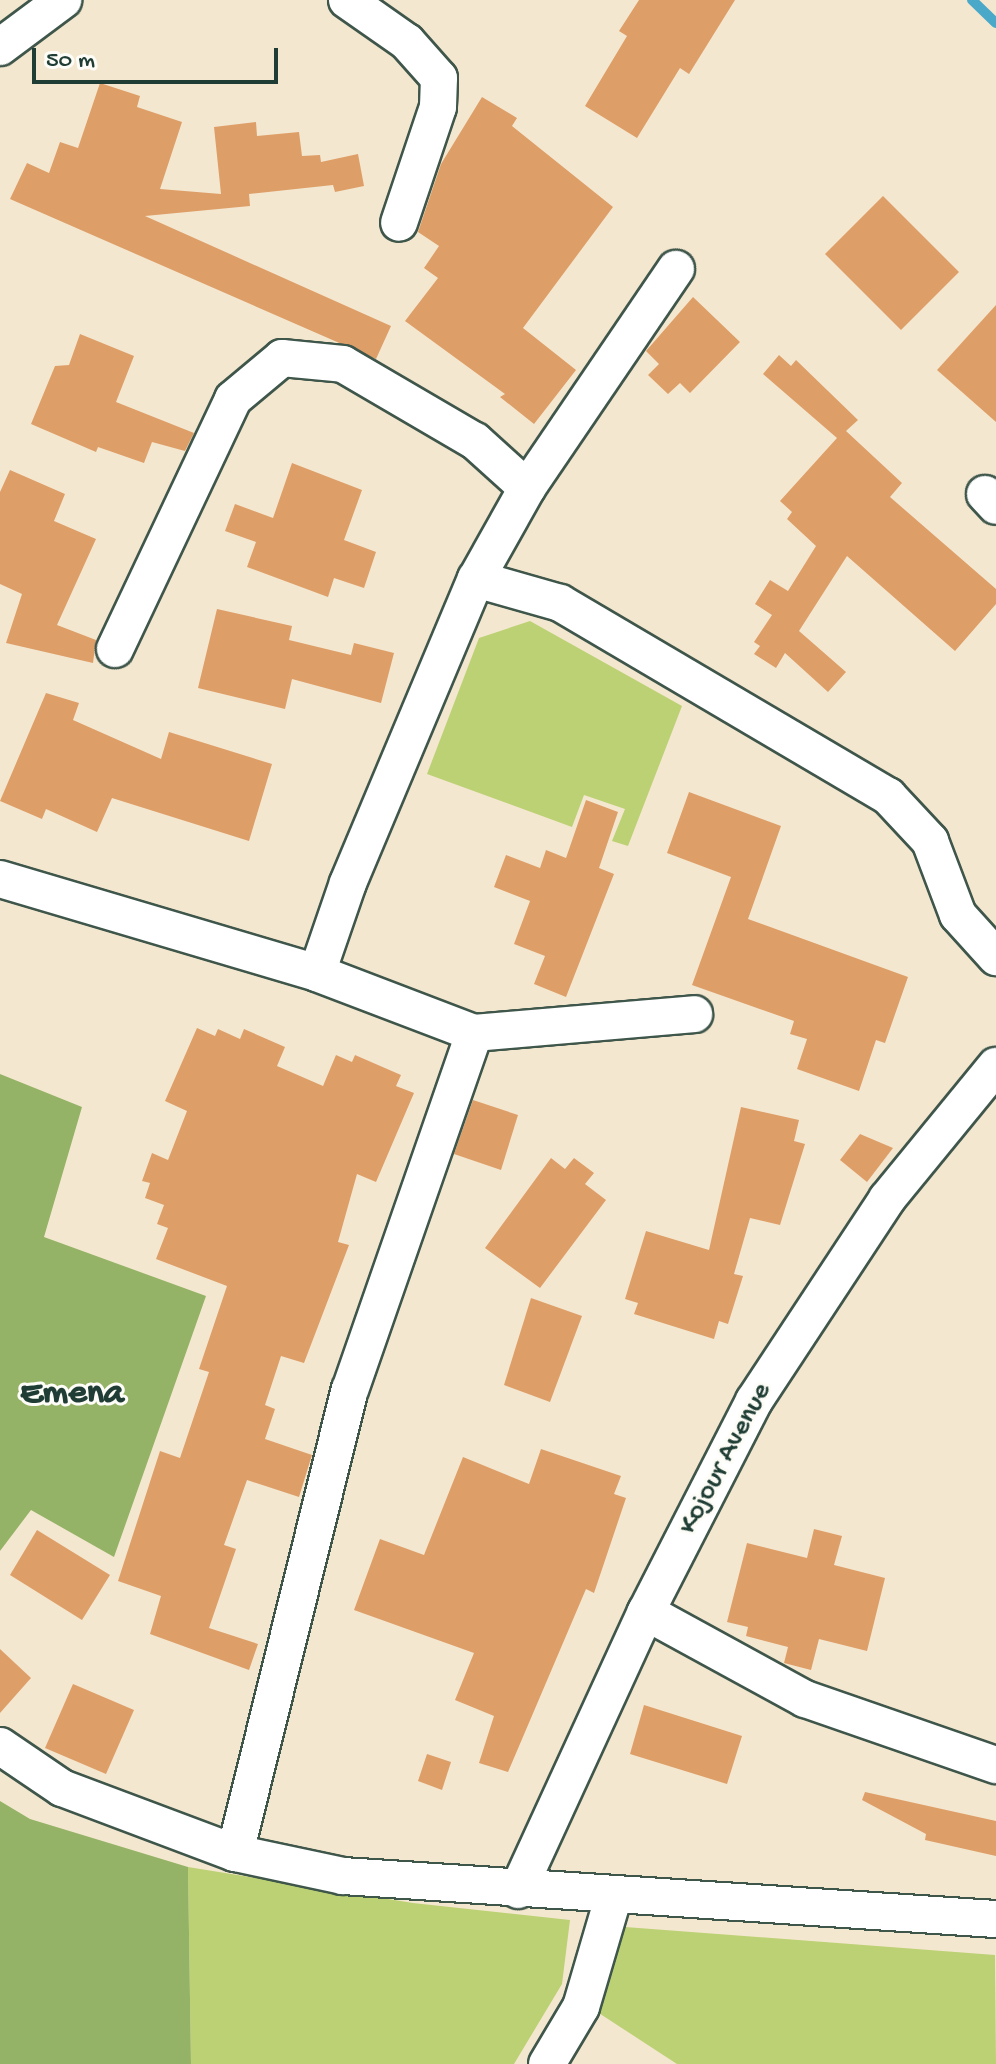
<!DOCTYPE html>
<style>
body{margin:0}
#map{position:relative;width:996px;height:2064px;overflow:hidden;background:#f4e7cf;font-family:"Gochi Hand",sans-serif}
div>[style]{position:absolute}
.green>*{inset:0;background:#bcd174}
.forest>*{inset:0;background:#95b366}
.stream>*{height:10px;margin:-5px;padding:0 5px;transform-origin:5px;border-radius:5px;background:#4aa9c9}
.building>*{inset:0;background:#de9e68}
.roads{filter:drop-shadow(2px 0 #3f564b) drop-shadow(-2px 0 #3f564b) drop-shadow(0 2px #3f564b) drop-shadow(0 -2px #3f564b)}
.minor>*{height:36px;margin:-18px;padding:0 18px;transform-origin:18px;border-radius:18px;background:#fff}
span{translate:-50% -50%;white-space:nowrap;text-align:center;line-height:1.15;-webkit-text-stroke:6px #fdfcf7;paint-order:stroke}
.street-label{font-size:28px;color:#1f3d34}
.district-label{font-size:36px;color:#1f3d34;font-weight:700}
.scale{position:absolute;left:32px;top:48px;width:246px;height:36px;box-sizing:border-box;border:4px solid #1f3d34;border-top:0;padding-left:10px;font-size:24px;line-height:28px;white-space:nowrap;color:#1f3d34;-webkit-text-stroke:6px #fdfcf7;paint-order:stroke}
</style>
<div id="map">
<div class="green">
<div style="clip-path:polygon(530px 621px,682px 706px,628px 846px,612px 841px,625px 809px,584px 795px,572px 827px,427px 774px,479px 638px)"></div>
<div style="clip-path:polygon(188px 1867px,413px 1903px,570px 1920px,562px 1984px,514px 2064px,191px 2064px)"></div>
<div style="clip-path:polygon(612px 1926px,995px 1955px,996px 2064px,677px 2064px,588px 2006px)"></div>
</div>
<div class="forest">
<div style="clip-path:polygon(0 1074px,82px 1107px,44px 1237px,206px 1296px,114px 1557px,31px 1510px,0 1551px)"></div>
<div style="clip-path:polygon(0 1801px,30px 1819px,188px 1867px,191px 2064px,0 2064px)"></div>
</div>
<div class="stream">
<div style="left:972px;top:0;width:33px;rotate:44deg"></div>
</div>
<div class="building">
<div style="clip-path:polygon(639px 0,735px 0,689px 74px,680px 68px,637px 138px,585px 106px,627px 36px,619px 31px)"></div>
<div style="clip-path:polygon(100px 83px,140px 96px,137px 107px,182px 122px,160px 189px,221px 194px,214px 127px,256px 122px,257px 136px,299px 132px,302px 156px,320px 155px,321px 162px,358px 154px,364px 186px,335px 192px,333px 185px,249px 194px,250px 206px,145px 216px,391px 326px,376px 359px,10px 199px,27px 163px,49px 173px,60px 142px,78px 148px)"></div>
<div style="clip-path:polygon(482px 97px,517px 118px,512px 126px,613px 207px,523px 328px,576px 370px,534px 424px,500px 397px,505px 394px,405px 321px,438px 278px,424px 268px,439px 246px,418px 232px,441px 164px)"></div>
<div style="clip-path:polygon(883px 196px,959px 272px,901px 330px,825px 254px)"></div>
<div style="clip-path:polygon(693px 297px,740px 342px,690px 393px,680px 383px,668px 394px,648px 375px,659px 364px,646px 351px)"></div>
<div style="clip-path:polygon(996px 305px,996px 422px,937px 370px)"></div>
<div style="clip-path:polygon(80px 334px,134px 356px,116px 402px,194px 433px,185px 451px,152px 442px,144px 463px,98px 447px,96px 452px,31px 424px,55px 366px,69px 365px)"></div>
<div style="clip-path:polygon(779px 355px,791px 366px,796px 360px,858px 420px,846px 431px,902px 483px,890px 497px,996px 589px,996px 604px,955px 651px,847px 556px,799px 631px,846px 672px,828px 692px,785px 653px,776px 668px,754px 654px,760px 646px,754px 642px,772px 615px,755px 604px,770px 580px,788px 591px,816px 546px,787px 519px,792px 512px,780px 501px,837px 438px,763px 374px)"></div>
<div style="clip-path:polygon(292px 463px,362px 490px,344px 540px,376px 552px,364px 588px,334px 578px,328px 597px,247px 567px,256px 542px,225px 531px,235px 504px,273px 518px)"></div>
<div style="clip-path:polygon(10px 470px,65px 494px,54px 521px,96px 539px,57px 625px,96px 640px,93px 663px,6px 643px,22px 594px,0 584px,0 492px)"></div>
<div style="clip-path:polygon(217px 609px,292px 626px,289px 640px,351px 655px,354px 643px,394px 653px,381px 703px,292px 679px,285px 709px,198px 688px)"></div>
<div style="clip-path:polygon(46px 693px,79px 703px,73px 720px,161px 759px,169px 732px,272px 764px,249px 841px,112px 798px,97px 832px,46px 809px,42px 819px,0 801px)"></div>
<div style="clip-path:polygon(689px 792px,781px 826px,748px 919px,908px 977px,885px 1043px,876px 1040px,859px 1091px,797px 1069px,807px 1039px,790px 1034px,794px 1021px,692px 985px,731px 877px,667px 853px)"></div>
<div style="clip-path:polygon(586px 800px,618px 812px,599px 868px,614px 874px,566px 997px,534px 984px,545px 956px,514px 944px,530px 901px,494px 887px,506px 855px,540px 868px,546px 850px,566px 858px)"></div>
<div style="clip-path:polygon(197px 1028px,215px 1036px,218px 1029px,240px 1039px,244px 1029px,285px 1047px,277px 1066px,323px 1086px,336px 1055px,352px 1062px,355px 1055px,401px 1075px,396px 1086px,414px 1093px,376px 1182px,357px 1174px,338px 1242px,349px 1245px,304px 1363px,281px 1356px,265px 1405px,275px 1409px,265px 1439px,312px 1455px,299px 1497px,247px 1480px,224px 1545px,236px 1549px,209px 1628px,258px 1644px,249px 1670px,150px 1634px,161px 1596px,118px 1581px,160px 1451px,180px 1458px,209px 1372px,199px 1369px,227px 1286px,156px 1259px,168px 1228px,157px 1224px,164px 1205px,145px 1198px,150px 1183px,142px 1181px,152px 1153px,168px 1160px,187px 1111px,165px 1101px)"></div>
<div style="clip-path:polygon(473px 1100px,518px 1115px,501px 1170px,454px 1154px)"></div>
<div style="clip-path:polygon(741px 1107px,799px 1120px,794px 1141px,805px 1144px,780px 1225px,750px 1218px,734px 1274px,743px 1276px,728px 1324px,719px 1321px,714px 1339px,634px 1314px,638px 1303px,625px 1299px,646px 1231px,709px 1250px)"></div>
<div style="clip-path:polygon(860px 1134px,893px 1148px,867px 1182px,840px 1160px)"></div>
<div style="clip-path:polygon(551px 1158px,565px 1169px,574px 1158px,594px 1173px,585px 1184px,606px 1200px,540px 1288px,485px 1248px)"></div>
<div style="clip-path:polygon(531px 1298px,582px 1316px,550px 1402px,504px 1385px)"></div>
<div style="clip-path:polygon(541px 1449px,621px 1476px,614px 1494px,626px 1498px,594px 1593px,586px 1589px,508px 1772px,479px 1763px,494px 1716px,455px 1700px,474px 1653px,354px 1610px,380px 1539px,424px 1555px,463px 1457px,529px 1484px)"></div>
<div style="clip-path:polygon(814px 1529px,842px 1536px,834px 1565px,885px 1578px,867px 1651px,819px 1639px,811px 1670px,784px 1663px,788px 1647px,746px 1636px,748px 1627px,727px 1622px,747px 1543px,807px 1558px)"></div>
<div style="clip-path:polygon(37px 1530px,110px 1575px,82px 1620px,10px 1575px)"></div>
<div style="clip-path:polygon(0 1649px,31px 1678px,0 1713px)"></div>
<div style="clip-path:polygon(73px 1684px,134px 1710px,106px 1774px,45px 1748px)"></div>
<div style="clip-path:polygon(644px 1705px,742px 1736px,727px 1784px,630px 1754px)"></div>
<div style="clip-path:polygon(427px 1754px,451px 1762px,442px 1790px,418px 1781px)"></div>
<div style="clip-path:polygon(865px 1792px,996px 1821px,996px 1856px,925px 1840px,926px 1834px,862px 1800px)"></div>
</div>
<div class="roads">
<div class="minor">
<div style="left:347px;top:0;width:73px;rotate:35deg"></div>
<div style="left:407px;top:42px;width:48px;rotate:48.4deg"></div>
<div style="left:439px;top:78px;width:29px;rotate:92deg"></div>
<div style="left:438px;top:107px;width:122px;rotate:108.6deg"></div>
<div style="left:0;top:47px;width:79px;rotate:-36.7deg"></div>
<div style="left:985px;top:494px;width:16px;rotate:47deg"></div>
<div style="left:476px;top:579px;width:87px;rotate:15.9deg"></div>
<div style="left:560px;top:603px;width:381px;rotate:30.5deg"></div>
<div style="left:888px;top:796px;width:62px;rotate:47deg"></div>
<div style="left:930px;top:841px;width:79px;rotate:69.3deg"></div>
<div style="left:958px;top:915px;width:57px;rotate:47.9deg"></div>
<div style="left:115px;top:649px;width:276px;rotate:-64.7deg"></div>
<div style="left:233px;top:399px;width:64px;rotate:-39.9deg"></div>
<div style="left:282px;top:358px;width:61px;rotate:5.6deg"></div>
<div style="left:343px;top:364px;width:153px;rotate:30.3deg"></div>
<div style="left:475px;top:441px;width:70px;rotate:42.1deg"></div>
<div style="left:0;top:879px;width:331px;rotate:16.5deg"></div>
<div style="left:317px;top:973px;width:95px;rotate:-71deg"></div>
<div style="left:348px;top:883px;width:330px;rotate:-67.2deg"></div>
<div style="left:476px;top:579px;width:104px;rotate:-60.7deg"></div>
<div style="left:527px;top:488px;width:265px;rotate:-55.8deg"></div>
<div style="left:474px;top:1033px;width:221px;rotate:-4.9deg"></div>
<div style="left:646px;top:1612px;width:181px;rotate:28.7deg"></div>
<div style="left:805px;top:1699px;width:202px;rotate:19.1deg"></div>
<div style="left:0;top:1746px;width:75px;rotate:34.1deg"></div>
<div style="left:62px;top:1788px;width:185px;rotate:20.6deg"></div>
<div style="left:235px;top:1853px;width:110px;rotate:12deg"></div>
<div style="left:343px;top:1876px;width:654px;rotate:3.77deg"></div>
<div style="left:235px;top:1853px;width:477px;rotate:-76.1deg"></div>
<div style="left:350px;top:1390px;width:378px;rotate:-70.8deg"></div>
<div style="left:474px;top:1033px;width:168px;rotate:-159.1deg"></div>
<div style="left:518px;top:1890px;width:306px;rotate:-65.3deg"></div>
<div style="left:646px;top:1612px;width:237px;rotate:-62.9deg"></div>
<div style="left:754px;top:1401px;width:242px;rotate:-56.6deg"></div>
<div style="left:887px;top:1199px;width:172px;rotate:-50.7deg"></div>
<div style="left:547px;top:2064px;width:66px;rotate:-59.2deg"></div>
<div style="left:581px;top:2007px;width:114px;rotate:-73.6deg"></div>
</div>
</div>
<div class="street-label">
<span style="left:726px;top:1459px;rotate:-62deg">Kojour Avenue</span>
</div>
<div class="district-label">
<span style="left:72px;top:1395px">Emena</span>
</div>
<div class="scale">50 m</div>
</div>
